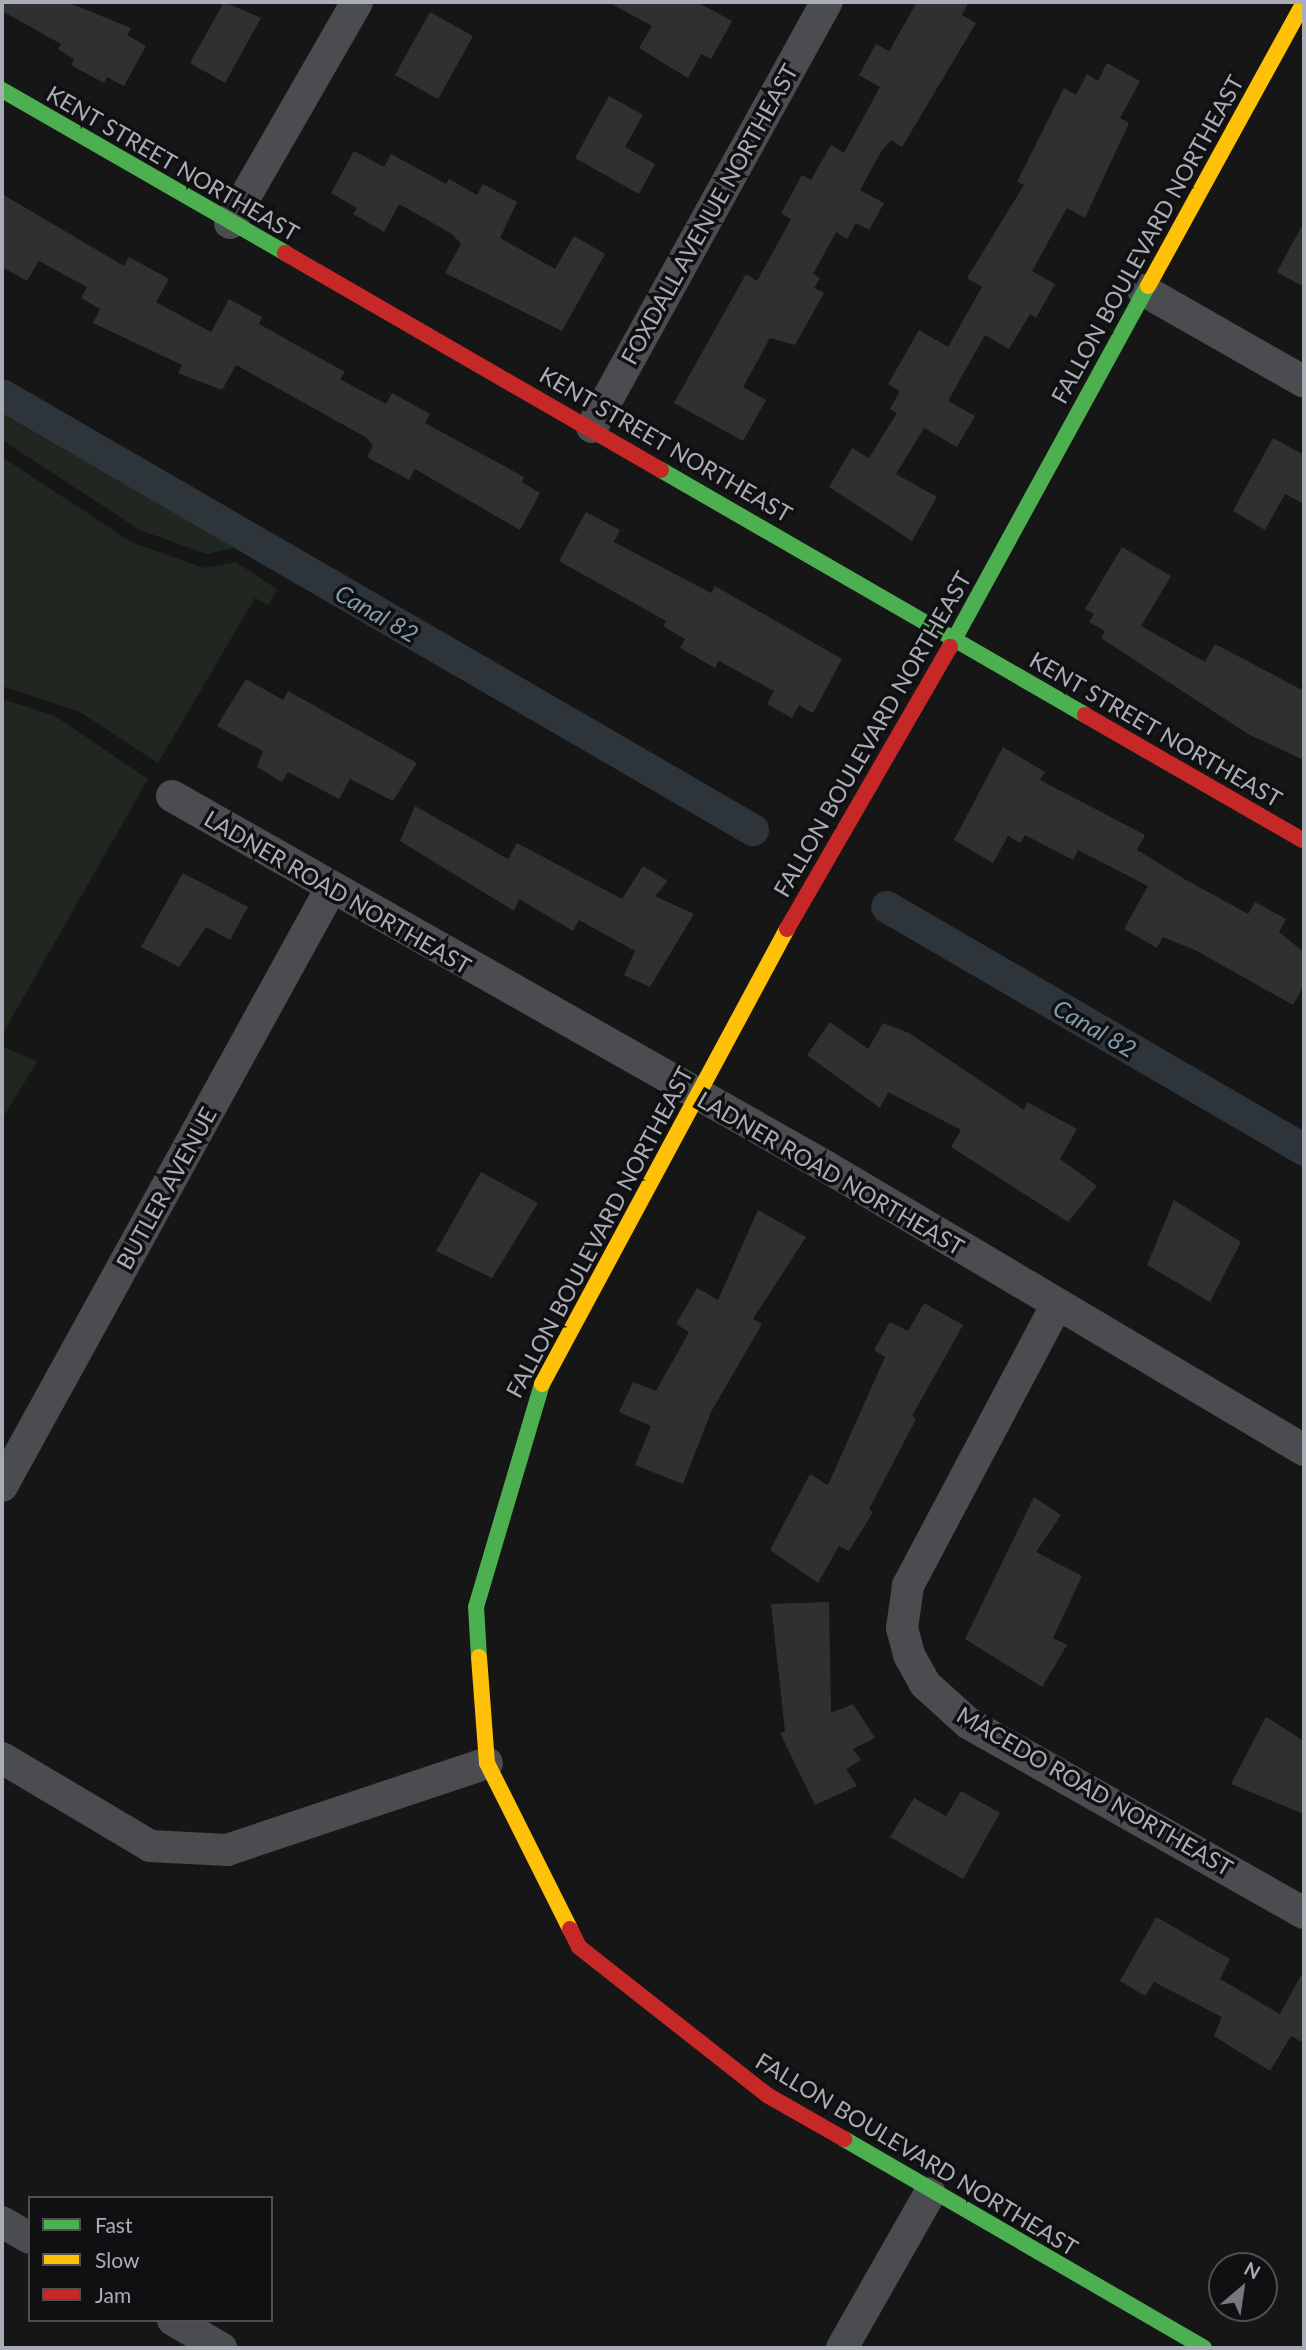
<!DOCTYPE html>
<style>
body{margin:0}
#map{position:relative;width:1306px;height:2350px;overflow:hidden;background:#161616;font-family:Lato,sans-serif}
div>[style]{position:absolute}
.green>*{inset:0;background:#202620}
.canal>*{height:32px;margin:-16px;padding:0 16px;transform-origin:16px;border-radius:16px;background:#2e353a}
.building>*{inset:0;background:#303031}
.street>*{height:32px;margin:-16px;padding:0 16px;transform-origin:16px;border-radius:16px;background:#4b4c4f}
.fast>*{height:16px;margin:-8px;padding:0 8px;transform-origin:8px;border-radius:8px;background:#4caf50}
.slow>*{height:16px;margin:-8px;padding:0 8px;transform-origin:8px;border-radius:8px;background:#ffc107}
.jam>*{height:16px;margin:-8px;padding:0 8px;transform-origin:8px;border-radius:8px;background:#c62828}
span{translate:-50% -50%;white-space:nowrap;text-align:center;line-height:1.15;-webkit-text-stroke:7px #101012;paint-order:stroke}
.street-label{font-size:23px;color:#a9adb5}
.water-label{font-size:24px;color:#839cac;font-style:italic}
.frame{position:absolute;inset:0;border:4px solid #a9adb5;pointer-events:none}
.legend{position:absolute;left:28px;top:2196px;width:245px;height:126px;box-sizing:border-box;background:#101012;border:2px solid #4d4f53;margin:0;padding:9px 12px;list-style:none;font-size:21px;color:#a9adb5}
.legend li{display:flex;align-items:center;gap:14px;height:35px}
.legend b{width:35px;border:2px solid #4d4f53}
.north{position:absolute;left:1208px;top:2252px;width:70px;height:70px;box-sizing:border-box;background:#101012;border:2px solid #4d4f53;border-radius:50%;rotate:29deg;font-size:19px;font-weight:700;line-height:28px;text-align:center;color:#a9adb5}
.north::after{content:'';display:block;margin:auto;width:24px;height:32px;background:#76787d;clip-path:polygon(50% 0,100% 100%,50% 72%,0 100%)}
</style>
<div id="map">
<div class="green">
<div style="clip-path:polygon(2px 414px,235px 548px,206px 554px,140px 530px,2px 440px)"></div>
<div style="clip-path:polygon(2px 457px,133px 543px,204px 568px,236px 562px,277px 589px,269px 605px,255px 598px,158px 763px,80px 712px,2px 686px)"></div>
<div style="clip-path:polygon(2px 699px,55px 716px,148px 779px,2px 1035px)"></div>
<div style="clip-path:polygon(2px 1046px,37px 1062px,2px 1119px)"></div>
</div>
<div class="canal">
<div style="left:2px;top:395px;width:868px;rotate:30.08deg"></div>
<div style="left:887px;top:907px;width:483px;rotate:30.2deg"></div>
</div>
<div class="building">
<div style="clip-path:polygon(2px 2px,67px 2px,131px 28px,127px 35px,146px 46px,124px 86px,107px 77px,104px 83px,71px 65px,74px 59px,58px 49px,61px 44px,2px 11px)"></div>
<div style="clip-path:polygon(224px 2px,261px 18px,225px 83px,190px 63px)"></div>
<div style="clip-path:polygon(608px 2px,697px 2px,732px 21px,711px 59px,701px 54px,688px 78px,639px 48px,652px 26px)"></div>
<div style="clip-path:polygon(917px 2px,969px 2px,962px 15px,976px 23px,902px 147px,891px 140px,882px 150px,860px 190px,884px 203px,869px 230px,856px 223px,847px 239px,836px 232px,813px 274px,820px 278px,814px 288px,824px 293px,795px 345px,770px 338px,743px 387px,766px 400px,743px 441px,674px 403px,746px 274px,757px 281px,791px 219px,781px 213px,802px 175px,811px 180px,831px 145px,844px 153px,880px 87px,859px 75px,876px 44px,889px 51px)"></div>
<div style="clip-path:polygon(430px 12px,473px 36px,438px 99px,395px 75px)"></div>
<div style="clip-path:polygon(1107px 63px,1140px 81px,1120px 118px,1129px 123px,1085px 218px,1067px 208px,1032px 271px,1055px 284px,1036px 318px,1030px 314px,1009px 349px,985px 335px,948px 401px,975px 416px,957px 447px,924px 428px,896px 474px,937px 497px,912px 541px,829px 487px,852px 448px,869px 458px,897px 413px,890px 409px,900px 391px,888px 384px,919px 330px,948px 347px,982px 287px,967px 278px,1024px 185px,1017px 182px,1064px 88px,1076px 95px,1087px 74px,1098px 81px)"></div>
<div style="clip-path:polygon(609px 96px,643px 115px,625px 147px,655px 164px,639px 194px,575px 158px)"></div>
<div style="clip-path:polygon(354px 151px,384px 167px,391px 154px,446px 184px,449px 179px,477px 195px,483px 184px,517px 202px,500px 238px,555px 269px,574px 236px,605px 254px,562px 331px,445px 273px,461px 244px,452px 234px,399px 204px,384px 232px,353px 214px,357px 208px,331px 193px)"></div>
<div style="clip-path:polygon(2px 194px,124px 266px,129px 257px,169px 279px,156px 302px,211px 332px,229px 299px,262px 317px,259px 324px,345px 372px,340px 379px,386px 404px,392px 393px,430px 414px,425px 423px,524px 477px,522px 482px,540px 493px,520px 530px,415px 469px,409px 480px,367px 457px,373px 446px,367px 438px,236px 365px,222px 390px,178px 373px,182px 365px,93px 323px,100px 309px,81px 298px,87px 287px,39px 261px,27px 281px,2px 267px)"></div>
<div style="clip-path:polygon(1304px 222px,1304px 287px,1277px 272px)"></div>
<div style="clip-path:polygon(1273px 438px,1304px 455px,1304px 504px,1285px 494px,1265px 530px,1233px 511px)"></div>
<div style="clip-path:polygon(586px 512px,620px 530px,614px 542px,711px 593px,715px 586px,842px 659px,813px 713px,799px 705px,792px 718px,767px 704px,774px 691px,719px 661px,715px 668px,680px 648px,685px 639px,663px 626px,666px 621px,559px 561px)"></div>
<div style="clip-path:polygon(1122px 547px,1171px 576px,1141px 626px,1205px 662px,1215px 644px,1304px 691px,1304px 760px,1248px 734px,1101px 638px,1105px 631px,1089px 622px,1094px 614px,1085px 609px)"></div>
<div style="clip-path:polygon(246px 679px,283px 700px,288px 691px,417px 763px,393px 801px,350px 779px,339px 799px,288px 772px,282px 782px,257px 767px,263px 751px,217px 726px)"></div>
<div style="clip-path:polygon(1003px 747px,1045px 772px,1040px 780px,1145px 835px,1137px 850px,1186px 880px,1248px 914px,1255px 902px,1286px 919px,1279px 932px,1304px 952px,1304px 985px,1293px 1005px,1195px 950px,1163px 937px,1157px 948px,1124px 929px,1148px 886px,1078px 850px,1073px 860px,1025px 835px,1020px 843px,1008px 836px,993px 863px,954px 840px)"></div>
<div style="clip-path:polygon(415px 806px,508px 859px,517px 843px,622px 899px,643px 866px,668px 881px,655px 896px,694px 914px,650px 987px,624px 975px,635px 951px,579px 920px,573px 931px,519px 899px,514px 911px,400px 841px)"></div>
<div style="clip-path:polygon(183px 873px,248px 907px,230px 940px,206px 927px,179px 967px,141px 947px)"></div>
<div style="clip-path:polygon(830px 1022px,868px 1049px,883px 1023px,909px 1033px,1024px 1110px,1027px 1102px,1077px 1129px,1060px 1159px,1097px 1186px,1068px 1222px,951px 1147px,961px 1130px,888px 1092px,880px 1108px,807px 1055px)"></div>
<div style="clip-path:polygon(481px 1172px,538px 1203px,492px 1278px,436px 1251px)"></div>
<div style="clip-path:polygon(1174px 1200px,1241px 1242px,1210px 1302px,1147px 1265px)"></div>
<div style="clip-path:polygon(758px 1210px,806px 1237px,753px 1319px,762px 1324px,711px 1412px,683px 1484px,635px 1465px,651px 1426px,619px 1412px,633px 1382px,656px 1391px,689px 1332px,676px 1324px,697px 1288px,718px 1300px)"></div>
<div style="clip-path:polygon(924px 1303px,963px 1325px,912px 1416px,916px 1419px,869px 1509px,873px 1512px,849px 1551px,839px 1546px,818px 1583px,770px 1550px,810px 1474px,828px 1485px,885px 1357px,874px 1350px,890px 1322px,908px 1331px)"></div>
<div style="clip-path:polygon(1034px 1497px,1061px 1515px,1036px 1552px,1082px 1576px,1053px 1638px,1067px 1645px,1042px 1687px,965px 1639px)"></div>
<div style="clip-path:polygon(829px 1602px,831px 1713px,853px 1704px,875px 1738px,853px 1749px,861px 1760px,846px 1769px,857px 1786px,815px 1805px,780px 1733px,785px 1731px,771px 1604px)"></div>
<div style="clip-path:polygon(1266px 1717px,1304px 1741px,1304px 1814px,1231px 1784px)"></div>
<div style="clip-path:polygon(961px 1791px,1000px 1813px,963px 1879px,890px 1837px,914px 1798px,946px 1816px)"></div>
<div style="clip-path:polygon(1156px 1917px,1230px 1959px,1220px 1979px,1280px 2014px,1304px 1970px,1304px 2043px,1291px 2036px,1270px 2071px,1214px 2036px,1222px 2017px,1154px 1982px,1145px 1996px,1120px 1981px)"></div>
</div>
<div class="street">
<div style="left:230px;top:223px;width:255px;rotate:-60.1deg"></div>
<div style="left:1143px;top:290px;width:185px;rotate:29.7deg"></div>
<div style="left:592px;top:427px;width:486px;rotate:-61.1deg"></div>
<div style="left:172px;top:796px;width:751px;rotate:29.54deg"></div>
<div style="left:825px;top:1166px;width:557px;rotate:30.66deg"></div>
<div style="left:1056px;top:1306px;width:317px;rotate:117.9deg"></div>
<div style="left:908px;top:1586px;width:42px;rotate:98.1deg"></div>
<div style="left:902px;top:1628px;width:28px;rotate:75deg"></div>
<div style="left:909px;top:1655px;width:33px;rotate:61deg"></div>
<div style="left:925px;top:1684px;width:58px;rotate:42.2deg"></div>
<div style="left:968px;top:1723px;width:386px;rotate:29.5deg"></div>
<div style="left:2px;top:1486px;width:680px;rotate:-61.17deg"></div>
<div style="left:2px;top:1758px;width:172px;rotate:30.7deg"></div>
<div style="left:150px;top:1846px;width:77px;rotate:3deg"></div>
<div style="left:227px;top:1850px;width:274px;rotate:-18.5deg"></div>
<div style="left:2px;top:2222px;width:32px;rotate:30deg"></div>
<div style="left:173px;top:2320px;width:56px;rotate:30.3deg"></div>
<div style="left:842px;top:2348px;width:178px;rotate:-60.4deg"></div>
</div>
<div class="fast">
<div style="left:2px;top:90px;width:327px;rotate:29.9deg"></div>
<div style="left:661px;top:470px;width:490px;rotate:30deg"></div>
<div style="left:950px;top:647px;width:412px;rotate:-61.3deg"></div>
<div style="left:479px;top:1657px;width:50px;rotate:-93.4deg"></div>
<div style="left:476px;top:1607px;width:233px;rotate:-73.5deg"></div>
<div style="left:844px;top:2139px;width:416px;rotate:30.1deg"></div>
</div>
<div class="slow">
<div style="left:1148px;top:286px;width:324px;rotate:-61.2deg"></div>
<div style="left:542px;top:1384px;width:517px;rotate:-61.7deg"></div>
<div style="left:479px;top:1657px;width:106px;rotate:85.7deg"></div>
<div style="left:487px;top:1763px;width:186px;rotate:63.4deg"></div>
</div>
<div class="jam">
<div style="left:285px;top:253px;width:434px;rotate:30deg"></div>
<div style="left:1085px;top:715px;width:253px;rotate:29.9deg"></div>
<div style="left:787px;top:929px;width:326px;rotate:-60deg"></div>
<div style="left:570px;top:1929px;width:20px;rotate:63deg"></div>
<div style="left:579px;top:1947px;width:239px;rotate:38.2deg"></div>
<div style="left:767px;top:2095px;width:89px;rotate:29.7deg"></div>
</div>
<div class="street-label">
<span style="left:173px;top:163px;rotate:30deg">KENT STREET NORTHEAST</span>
<span style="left:709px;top:214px;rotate:-61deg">FOXDALL AVENUE NORTHEAST</span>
<span style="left:1147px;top:239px;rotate:-61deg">FALLON BOULEVARD NORTHEAST</span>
<span style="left:666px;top:444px;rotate:30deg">KENT STREET NORTHEAST</span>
<span style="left:1156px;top:729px;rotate:30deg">KENT STREET NORTHEAST</span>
<span style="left:872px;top:734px;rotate:-60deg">FALLON BOULEVARD NORTHEAST</span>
<span style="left:338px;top:892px;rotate:30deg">LADNER ROAD NORTHEAST</span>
<span style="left:831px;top:1173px;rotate:30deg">LADNER ROAD NORTHEAST</span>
<span style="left:166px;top:1188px;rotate:-61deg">BUTLER AVENUE</span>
<span style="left:599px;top:1232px;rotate:-62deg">FALLON BOULEVARD NORTHEAST</span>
<span style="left:1095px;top:1791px;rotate:30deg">MACEDO ROAD NORTHEAST</span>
<span style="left:917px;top:2154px;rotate:31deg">FALLON BOULEVARD NORTHEAST</span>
</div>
<div class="water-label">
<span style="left:377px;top:613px;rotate:30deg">Canal 82</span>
<span style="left:1095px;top:1028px;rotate:30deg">Canal 82</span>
</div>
<div class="frame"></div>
<ul class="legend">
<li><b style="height:9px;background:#4caf50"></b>Fast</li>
<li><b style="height:9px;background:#ffc107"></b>Slow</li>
<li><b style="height:9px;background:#c62828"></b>Jam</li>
</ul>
<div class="north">N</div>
</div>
